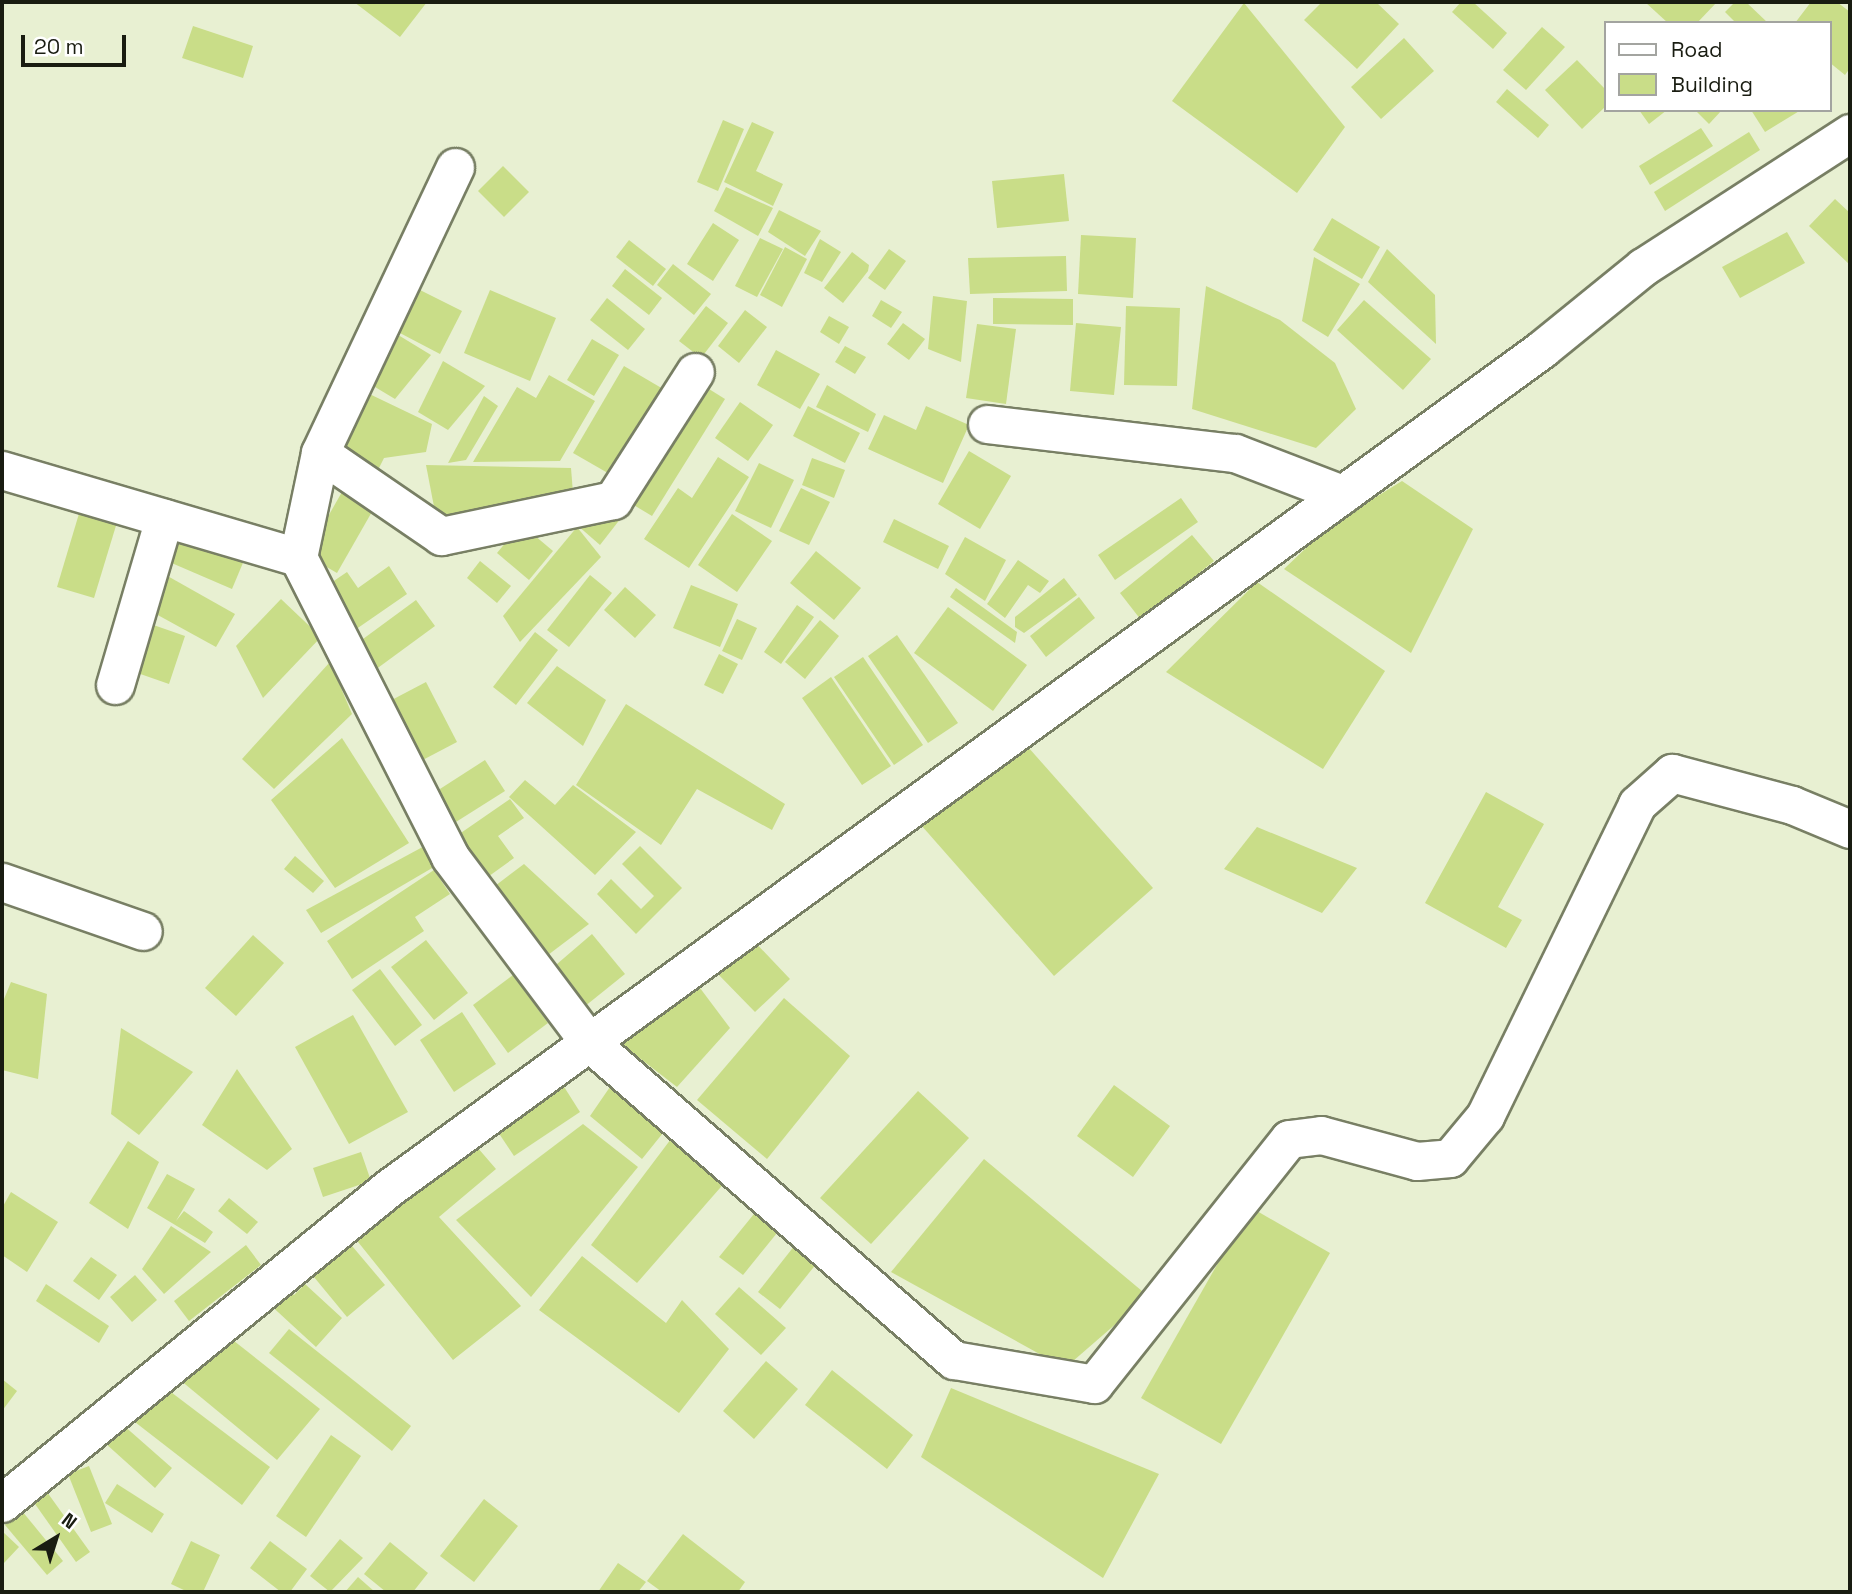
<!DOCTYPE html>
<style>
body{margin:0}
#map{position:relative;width:1852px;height:1594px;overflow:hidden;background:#e8f0d2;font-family:"Space Grotesk",sans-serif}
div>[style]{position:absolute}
.building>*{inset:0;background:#c9dd88}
.roads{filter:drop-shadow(2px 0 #787f64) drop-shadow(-2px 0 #787f64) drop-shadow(0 2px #787f64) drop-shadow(0 -2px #787f64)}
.minor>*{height:37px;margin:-18.5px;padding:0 18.5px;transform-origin:18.5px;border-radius:18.5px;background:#fff}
span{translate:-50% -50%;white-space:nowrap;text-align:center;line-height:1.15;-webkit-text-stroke:5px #fff;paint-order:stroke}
.frame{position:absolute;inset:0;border:4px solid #191c11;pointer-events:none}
.legend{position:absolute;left:1604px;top:21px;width:228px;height:91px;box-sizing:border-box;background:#fff;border:2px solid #a3a4a0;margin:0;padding:9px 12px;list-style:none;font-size:21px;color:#191c11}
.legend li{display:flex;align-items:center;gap:14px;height:35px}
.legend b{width:35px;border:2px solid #a3a4a0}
.north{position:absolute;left:21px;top:1503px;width:70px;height:70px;-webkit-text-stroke:5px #fff;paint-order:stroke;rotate:38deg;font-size:19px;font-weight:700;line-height:28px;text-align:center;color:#191c11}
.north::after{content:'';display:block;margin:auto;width:24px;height:32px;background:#191c11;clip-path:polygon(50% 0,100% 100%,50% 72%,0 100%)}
.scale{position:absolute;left:21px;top:35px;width:105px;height:32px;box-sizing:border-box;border:4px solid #191c11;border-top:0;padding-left:9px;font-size:21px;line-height:24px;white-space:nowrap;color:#191c11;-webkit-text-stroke:5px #fff;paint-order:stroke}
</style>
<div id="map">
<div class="building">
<div style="clip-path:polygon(354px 2px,427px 2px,400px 37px)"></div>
<div style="clip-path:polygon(1322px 2px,1376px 2px,1399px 24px,1357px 69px,1304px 20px)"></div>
<div style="clip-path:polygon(1461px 2px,1473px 2px,1507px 33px,1493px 49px,1452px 12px)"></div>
<div style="clip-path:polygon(1645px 2px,1717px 2px,1697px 23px,1668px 23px)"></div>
<div style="clip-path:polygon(1735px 2px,1746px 2px,1768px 23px,1736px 23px,1725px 12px)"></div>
<div style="clip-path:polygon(1811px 2px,1837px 2px,1850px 12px,1850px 68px,1845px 75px,1829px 62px,1829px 23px,1795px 23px)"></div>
<div style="clip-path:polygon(1244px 3px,1345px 127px,1297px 193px,1172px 101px)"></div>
<div style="clip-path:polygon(193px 26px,253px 46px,243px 78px,182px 58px)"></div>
<div style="clip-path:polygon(1542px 27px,1565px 47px,1526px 90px,1503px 70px)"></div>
<div style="clip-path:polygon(1404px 38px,1434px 71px,1381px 119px,1351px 87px)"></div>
<div style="clip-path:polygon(1577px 60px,1605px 89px,1605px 107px,1582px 129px,1545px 90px)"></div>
<div style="clip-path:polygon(1507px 89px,1549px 125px,1538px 138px,1496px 102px)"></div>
<div style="clip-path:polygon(1639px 110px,1667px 110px,1649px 124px)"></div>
<div style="clip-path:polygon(1695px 110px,1722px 110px,1709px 124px)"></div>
<div style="clip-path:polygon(1751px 110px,1801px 110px,1765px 132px)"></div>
<div style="clip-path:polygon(723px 120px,744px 129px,718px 191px,697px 182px)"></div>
<div style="clip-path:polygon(752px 122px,774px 132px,756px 171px,783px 184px,773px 206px,724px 182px)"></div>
<div style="clip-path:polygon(1701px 128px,1713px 146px,1650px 185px,1639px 166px)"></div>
<div style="clip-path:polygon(1749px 132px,1760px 150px,1665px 211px,1654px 192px)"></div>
<div style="clip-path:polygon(503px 166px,529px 192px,504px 217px,478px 191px)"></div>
<div style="clip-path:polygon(1064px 174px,1069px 221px,997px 228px,992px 181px)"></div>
<div style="clip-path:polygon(726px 187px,773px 208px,758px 236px,714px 211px)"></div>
<div style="clip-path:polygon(1835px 199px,1850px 213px,1850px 265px,1809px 226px)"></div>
<div style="clip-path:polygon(779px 210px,821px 231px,805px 256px,768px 232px)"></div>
<div style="clip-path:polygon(1332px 218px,1380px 247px,1362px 279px,1313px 250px)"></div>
<div style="clip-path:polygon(713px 223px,739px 240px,713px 281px,687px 264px)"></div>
<div style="clip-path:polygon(1787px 232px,1805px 263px,1740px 298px,1722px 267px)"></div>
<div style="clip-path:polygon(1081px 235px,1136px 238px,1133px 298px,1078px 294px)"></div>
<div style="clip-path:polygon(760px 238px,783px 249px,757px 297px,735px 286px)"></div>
<div style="clip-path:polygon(820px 239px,841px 252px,822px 282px,804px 273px)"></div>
<div style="clip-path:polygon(629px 240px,666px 269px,653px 286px,616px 257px)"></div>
<div style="clip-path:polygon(785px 247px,807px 259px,782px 307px,760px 295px)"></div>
<div style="clip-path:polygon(889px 249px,906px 261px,885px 290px,868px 278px)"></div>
<div style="clip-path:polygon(1387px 249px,1435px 295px,1436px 344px,1368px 282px)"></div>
<div style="clip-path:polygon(852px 252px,869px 265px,868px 271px,843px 303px,824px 288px)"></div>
<div style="clip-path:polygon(1066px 256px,1067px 291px,970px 294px,968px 258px)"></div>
<div style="clip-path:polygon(1314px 257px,1360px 284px,1328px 337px,1302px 321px)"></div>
<div style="clip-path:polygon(673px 264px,711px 294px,694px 315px,657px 285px)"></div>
<div style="clip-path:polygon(625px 269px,662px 298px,649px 315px,612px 286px)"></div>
<div style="clip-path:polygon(1206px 286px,1280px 320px,1335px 363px,1356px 409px,1316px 448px,1192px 409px)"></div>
<div style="clip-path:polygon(420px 290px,462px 311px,440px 354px,398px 332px)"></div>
<div style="clip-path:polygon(490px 290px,556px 318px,530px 381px,464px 353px)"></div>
<div style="clip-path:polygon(933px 296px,967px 301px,961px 362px,928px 349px)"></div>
<div style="clip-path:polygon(607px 298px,645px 329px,628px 350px,590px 320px)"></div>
<div style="clip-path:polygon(993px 298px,1073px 299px,1073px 325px,993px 324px)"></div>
<div style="clip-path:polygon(881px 300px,902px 312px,891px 328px,872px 316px)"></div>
<div style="clip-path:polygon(1364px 300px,1431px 359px,1403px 390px,1337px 330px)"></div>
<div style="clip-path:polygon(706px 306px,728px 323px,701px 358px,679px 341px)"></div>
<div style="clip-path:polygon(1126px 306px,1180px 308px,1177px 386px,1124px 385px)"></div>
<div style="clip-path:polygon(745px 310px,767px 327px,739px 363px,718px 346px)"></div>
<div style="clip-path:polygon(829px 316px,849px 327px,839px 344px,820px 332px)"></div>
<div style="clip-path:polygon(903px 323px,925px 339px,909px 360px,887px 344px)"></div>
<div style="clip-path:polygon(1076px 323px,1121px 327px,1114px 395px,1070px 391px)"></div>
<div style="clip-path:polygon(977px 324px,1016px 329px,1006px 404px,966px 398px)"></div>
<div style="clip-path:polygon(390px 330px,431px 355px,395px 399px,365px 381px)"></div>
<div style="clip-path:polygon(592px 339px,619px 355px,594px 396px,567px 380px)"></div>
<div style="clip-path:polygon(845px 346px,866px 357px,855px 374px,835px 362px)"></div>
<div style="clip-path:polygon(776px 350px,820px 374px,800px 409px,757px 385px)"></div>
<div style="clip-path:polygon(443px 361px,485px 386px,448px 430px,418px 412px)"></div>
<div style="clip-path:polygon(624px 366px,670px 393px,620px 480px,573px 453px)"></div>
<div style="clip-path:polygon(549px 375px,595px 401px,560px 461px,473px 462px,517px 387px,536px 398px)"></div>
<div style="clip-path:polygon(701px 384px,725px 399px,652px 516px,627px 501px)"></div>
<div style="clip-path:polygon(827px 385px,876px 414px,868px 432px,816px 407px)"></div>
<div style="clip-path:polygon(359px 389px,432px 424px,426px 452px,384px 458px,374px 478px,331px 446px)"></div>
<div style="clip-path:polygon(484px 396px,498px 406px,466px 460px,448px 463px)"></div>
<div style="clip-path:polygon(740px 402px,773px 425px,748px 461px,715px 438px)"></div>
<div style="clip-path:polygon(808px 406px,860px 433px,845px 463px,793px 436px)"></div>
<div style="clip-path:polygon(926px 406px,969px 425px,943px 483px,868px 449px,884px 415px,916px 430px)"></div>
<div style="clip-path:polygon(969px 451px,1011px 476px,980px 529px,938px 504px)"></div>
<div style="clip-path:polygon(718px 457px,749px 477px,689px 568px,644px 539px,678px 488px,692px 498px)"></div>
<div style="clip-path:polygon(812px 458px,845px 470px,834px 498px,802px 485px)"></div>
<div style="clip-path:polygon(759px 463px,794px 480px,771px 528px,735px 511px)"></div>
<div style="clip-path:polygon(426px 465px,571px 468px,573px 493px,436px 517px)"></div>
<div style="clip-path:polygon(1402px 481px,1473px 529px,1411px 653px,1284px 569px,1329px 526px)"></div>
<div style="clip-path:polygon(346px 485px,377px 503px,337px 573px,306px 555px)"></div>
<div style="clip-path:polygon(801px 488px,830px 502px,809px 545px,779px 531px)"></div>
<div style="clip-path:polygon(587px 489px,621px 518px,600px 545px,569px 518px)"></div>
<div style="clip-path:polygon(1181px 498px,1198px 522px,1115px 580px,1098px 555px)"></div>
<div style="clip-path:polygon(81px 507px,118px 519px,94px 598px,57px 587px)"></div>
<div style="clip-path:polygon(732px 514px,772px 541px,737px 592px,698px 565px)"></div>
<div style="clip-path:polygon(894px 519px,949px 546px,938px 569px,883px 542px)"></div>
<div style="clip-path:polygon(521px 524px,553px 551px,529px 580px,497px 553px)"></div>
<div style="clip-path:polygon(173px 527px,245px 558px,232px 589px,160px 558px)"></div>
<div style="clip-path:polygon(577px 527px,601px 557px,520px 642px,503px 616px)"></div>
<div style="clip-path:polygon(1192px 535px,1214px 561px,1141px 620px,1120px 593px)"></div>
<div style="clip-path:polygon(965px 537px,1006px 560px,985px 601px,945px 574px)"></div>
<div style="clip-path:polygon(816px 551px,861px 588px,834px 620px,790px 583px)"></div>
<div style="clip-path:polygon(1018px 560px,1049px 581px,1040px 593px,1028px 585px,1005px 618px,987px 604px)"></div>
<div style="clip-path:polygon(480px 561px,511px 586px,497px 603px,467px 578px)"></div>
<div style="clip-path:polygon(389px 566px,407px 594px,352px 632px,322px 589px,347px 572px,358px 588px)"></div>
<div style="clip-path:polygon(164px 574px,235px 614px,216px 647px,145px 608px)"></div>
<div style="clip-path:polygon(590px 575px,612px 593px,569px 647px,547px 630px)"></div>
<div style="clip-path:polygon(1064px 578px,1077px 595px,1024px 633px,1015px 627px,1015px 617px)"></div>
<div style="clip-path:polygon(1257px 582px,1385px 671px,1323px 769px,1166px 672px)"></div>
<div style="clip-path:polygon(691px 585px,738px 604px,720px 647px,673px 628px)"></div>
<div style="clip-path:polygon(625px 587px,656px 615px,635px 638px,604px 610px)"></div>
<div style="clip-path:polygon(956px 588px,1017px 632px,1015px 643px,950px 597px)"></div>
<div style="clip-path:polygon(1079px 597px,1095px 618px,1046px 657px,1030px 636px)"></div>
<div style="clip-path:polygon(281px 599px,321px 637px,263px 698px,236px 646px)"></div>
<div style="clip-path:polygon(416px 600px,435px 626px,375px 670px,363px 639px)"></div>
<div style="clip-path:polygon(797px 605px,814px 617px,781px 664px,764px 652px)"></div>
<div style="clip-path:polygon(948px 607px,1027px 665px,993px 711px,914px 653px)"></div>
<div style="clip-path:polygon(737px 619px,757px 628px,742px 660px,722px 651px)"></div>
<div style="clip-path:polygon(820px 620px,839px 636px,805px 679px,785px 662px)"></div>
<div style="clip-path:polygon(142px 621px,185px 636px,169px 684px,126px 669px)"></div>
<div style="clip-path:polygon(535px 632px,558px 650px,516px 705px,493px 687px)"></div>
<div style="clip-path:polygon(897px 635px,958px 723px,928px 743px,868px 656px)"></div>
<div style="clip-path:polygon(719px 654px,738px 664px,723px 694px,704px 685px)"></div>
<div style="clip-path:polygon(863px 657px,923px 745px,894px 765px,834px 677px)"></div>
<div style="clip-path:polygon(330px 662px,352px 714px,274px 789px,242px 759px)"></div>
<div style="clip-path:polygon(557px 666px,606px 700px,583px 746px,527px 703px)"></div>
<div style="clip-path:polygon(831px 677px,891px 766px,862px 785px,802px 698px)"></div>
<div style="clip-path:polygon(426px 682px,457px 742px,417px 763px,386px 703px)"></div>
<div style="clip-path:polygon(626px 704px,785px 804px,772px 830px,697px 789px,661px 845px,576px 785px)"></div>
<div style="clip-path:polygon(342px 738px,409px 843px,335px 888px,271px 800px)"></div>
<div style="clip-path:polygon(1020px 738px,1153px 888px,1054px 976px,921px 825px)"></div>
<div style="clip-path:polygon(485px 760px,505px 791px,448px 827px,429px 796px)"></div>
<div style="clip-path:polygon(525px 780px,555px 805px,573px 785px,636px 832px,595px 875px,509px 797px)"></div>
<div style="clip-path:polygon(1486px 792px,1544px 824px,1498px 907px,1522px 920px,1506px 948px,1425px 903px)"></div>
<div style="clip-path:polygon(510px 799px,524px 818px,498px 836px,514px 858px,485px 879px,455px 837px)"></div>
<div style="clip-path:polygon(1257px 827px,1357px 868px,1322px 913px,1224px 869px)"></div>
<div style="clip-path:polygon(430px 843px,439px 864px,321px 933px,306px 910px)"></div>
<div style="clip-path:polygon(640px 846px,682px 888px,636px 934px,597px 894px,611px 879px,641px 909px,654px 896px,622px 864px)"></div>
<div style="clip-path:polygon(295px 856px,324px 881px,313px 893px,284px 869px)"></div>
<div style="clip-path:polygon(524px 864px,589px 924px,540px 961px,491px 889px)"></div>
<div style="clip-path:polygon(434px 870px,450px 894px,415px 917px,424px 931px,352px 979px,327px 941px)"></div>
<div style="clip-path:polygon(592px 934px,625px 974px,579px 1011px,550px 970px)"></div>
<div style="clip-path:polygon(253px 935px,284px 963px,236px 1016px,205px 988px)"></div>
<div style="clip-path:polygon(750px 937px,790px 979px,755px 1012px,715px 971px)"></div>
<div style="clip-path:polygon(426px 940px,468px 993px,434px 1020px,391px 967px)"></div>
<div style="clip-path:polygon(380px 969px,422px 1025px,395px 1046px,352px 990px)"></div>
<div style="clip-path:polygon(513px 975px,548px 1023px,508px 1053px,473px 1005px)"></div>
<div style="clip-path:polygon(11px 982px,47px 994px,38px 1079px,2px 1070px,2px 1004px)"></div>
<div style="clip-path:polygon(700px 988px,730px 1028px,677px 1087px,620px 1043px)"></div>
<div style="clip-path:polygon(784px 998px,850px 1056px,767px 1159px,697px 1100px)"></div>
<div style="clip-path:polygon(462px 1012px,496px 1064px,454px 1092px,420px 1040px)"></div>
<div style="clip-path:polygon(353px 1015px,408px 1112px,349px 1144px,295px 1047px)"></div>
<div style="clip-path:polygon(121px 1028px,193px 1072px,139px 1135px,111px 1114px)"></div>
<div style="clip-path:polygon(237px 1069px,292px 1149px,267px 1170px,202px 1125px)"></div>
<div style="clip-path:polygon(561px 1082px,580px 1112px,514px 1156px,494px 1126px)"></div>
<div style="clip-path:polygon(612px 1084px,667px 1128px,642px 1159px,590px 1116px)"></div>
<div style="clip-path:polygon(1114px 1085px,1170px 1126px,1133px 1177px,1077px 1136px)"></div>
<div style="clip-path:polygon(918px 1091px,969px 1138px,871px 1244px,820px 1198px)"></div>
<div style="clip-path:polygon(583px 1124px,638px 1167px,531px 1297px,456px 1220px)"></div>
<div style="clip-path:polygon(674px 1135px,727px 1180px,637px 1283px,591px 1245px)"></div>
<div style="clip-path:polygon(471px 1140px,496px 1169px,439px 1217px,521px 1306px,453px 1360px,350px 1232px)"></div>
<div style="clip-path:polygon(128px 1141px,159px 1162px,128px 1229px,89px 1203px)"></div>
<div style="clip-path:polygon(361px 1152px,371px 1181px,323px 1197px,313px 1168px)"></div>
<div style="clip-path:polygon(984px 1159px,1148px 1296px,1065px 1368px,891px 1272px)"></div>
<div style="clip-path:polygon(167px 1174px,195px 1189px,176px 1221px,184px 1211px,213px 1232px,205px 1243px,147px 1208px)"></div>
<div style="clip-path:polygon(11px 1192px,58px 1222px,27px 1272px,2px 1255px,2px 1208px)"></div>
<div style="clip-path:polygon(229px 1198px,258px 1222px,247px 1234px,218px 1211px)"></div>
<div style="clip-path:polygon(1250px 1207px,1330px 1253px,1221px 1444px,1141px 1398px)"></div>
<div style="clip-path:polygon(758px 1209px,781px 1228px,743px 1275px,719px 1257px)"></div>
<div style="clip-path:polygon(171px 1226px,211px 1252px,164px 1294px,142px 1269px)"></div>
<div style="clip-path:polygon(347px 1240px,385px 1285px,347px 1317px,309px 1271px)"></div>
<div style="clip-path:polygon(246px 1245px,261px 1265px,189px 1321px,174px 1301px)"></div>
<div style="clip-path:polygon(795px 1245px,817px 1263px,780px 1309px,758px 1292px)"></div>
<div style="clip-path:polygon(582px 1256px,666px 1323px,682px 1300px,729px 1349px,679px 1413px,539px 1310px)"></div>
<div style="clip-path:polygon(91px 1257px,117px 1275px,99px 1300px,73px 1281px)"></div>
<div style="clip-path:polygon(135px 1275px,157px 1300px,132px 1322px,110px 1297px)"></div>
<div style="clip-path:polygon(46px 1284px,109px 1326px,99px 1343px,36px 1301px)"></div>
<div style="clip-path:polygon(282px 1284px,294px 1295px,305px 1284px,342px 1318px,316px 1347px,266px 1301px)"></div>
<div style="clip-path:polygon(739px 1287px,786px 1328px,761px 1355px,715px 1314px)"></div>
<div style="clip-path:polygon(289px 1329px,411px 1426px,392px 1451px,269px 1353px)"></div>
<div style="clip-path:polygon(229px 1337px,320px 1409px,277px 1460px,174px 1375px)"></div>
<div style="clip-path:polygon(766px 1361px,798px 1389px,754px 1439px,723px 1411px)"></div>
<div style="clip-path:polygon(832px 1370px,913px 1435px,887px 1469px,805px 1405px)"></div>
<div style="clip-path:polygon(2px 1379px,17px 1391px,2px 1411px)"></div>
<div style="clip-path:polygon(159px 1383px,270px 1467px,242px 1505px,131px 1419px)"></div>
<div style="clip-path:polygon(951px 1388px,1159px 1474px,1103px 1578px,921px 1457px)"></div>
<div style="clip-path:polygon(122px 1424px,172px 1468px,155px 1488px,105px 1443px)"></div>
<div style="clip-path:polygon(331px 1435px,361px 1456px,306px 1537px,276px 1516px)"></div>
<div style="clip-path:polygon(89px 1466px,112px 1524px,91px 1532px,68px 1474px)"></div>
<div style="clip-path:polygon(117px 1484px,164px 1514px,152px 1533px,105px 1503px)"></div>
<div style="clip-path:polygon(42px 1485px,90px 1552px,76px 1562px,28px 1494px)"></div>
<div style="clip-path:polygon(484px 1499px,518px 1526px,474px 1582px,440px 1556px)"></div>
<div style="clip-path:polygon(22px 1511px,63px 1561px,47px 1575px,5px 1525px)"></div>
<div style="clip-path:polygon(2px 1531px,19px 1547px,4px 1563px,2px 1561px)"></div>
<div style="clip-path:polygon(683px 1534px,745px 1582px,738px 1592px,662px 1592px,647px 1581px)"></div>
<div style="clip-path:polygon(340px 1539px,363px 1558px,330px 1592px,310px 1576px)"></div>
<div style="clip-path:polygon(191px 1541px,220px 1555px,203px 1592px,188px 1592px,171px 1584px)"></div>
<div style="clip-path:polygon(270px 1541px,307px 1569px,290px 1592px,281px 1592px,250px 1568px)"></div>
<div style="clip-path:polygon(390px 1542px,428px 1573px,413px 1592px,386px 1592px,364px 1574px)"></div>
<div style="clip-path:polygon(618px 1563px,646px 1582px,638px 1592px,598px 1592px)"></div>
<div style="clip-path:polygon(358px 1577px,375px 1592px,345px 1592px)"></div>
</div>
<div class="roads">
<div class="minor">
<div style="left:455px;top:167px;width:316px;rotate:115.3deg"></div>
<div style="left:320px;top:453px;width:106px;rotate:101.9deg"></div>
<div style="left:298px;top:557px;width:336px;rotate:63.1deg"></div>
<div style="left:450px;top:857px;width:231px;rotate:53.1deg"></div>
<div style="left:589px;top:1042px;width:484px;rotate:41.1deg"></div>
<div style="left:954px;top:1360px;width:142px;rotate:9.7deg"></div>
<div style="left:1094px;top:1384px;width:313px;rotate:-51.5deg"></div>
<div style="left:1289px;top:1139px;width:32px;rotate:-7deg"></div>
<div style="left:1321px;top:1135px;width:99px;rotate:15.2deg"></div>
<div style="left:1417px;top:1161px;width:33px;rotate:-5deg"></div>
<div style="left:1450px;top:1158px;width:55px;rotate:-50.2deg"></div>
<div style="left:1485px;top:1116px;width:347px;rotate:-64deg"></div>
<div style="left:1637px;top:804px;width:47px;rotate:-41.5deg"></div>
<div style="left:1672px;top:773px;width:124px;rotate:14.9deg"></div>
<div style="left:1792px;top:805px;width:63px;rotate:22.5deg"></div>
<div style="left:987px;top:424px;width:250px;rotate:6.7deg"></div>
<div style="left:1235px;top:453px;width:115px;rotate:21deg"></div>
<div style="left:320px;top:453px;width:147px;rotate:34.4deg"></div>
<div style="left:441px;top:536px;width:176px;rotate:-11.8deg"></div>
<div style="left:613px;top:500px;width:152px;rotate:-57.4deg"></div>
<div style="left:2px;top:470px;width:309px;rotate:16.4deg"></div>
<div style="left:115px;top:685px;width:174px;rotate:-73.6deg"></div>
<div style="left:2px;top:882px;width:149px;rotate:19.2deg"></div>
<div style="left:2px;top:1503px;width:500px;rotate:-39.16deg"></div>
<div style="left:390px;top:1187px;width:1425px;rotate:-36.03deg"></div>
<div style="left:1542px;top:349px;width:130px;rotate:-39.1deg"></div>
<div style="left:1643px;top:267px;width:247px;rotate:-32.9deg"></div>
</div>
</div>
<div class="frame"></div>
<ul class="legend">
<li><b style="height:9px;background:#fff"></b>Road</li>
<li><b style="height:19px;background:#c9dd88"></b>Building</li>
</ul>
<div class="north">N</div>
<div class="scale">20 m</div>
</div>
